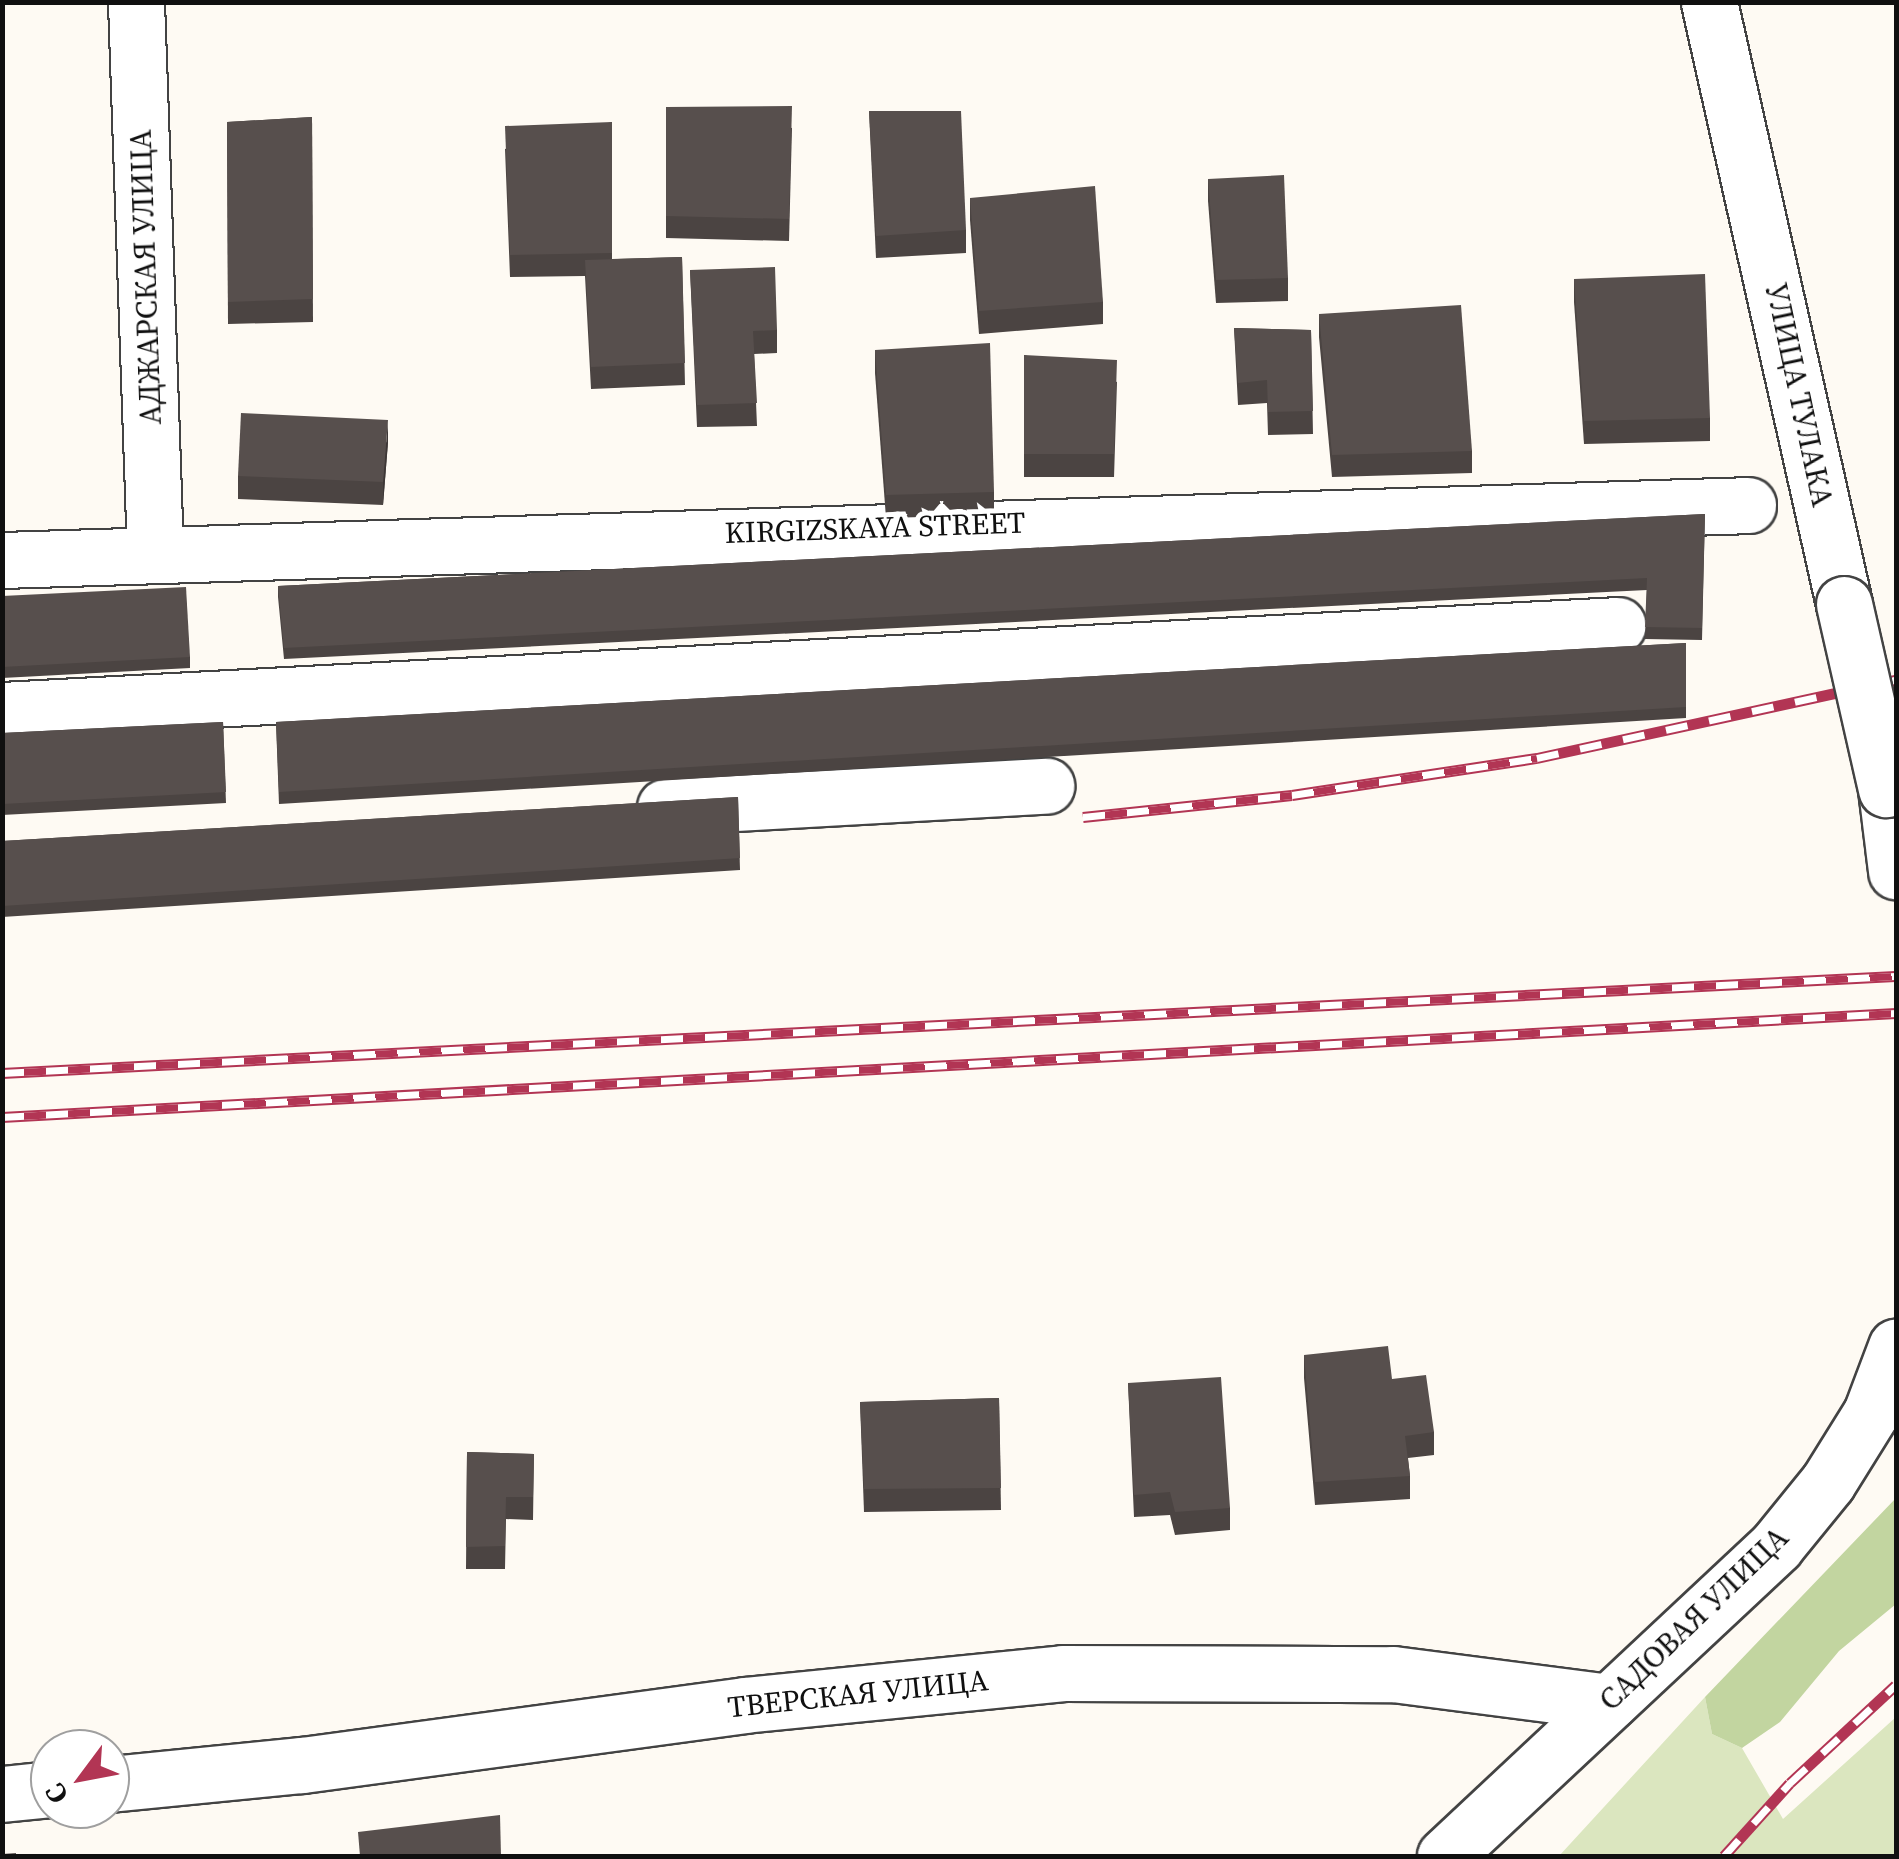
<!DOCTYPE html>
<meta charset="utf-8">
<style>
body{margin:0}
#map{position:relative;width:1899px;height:1859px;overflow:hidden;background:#fefaf3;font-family:"Source Serif 4",serif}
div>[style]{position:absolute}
.green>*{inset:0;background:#dbe6bf}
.forest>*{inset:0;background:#c2d5a0}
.roads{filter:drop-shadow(2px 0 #434343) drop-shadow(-2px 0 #434343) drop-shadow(0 2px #434343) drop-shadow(0 -2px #434343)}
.minor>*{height:55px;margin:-27.5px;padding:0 27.5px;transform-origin:27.5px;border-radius:27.5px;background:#fff}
.rail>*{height:11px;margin-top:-5.5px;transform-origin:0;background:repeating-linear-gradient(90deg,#fff 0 22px,#b23554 0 44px);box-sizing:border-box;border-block:2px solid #b23554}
.bridges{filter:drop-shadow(2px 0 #434343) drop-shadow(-2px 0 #434343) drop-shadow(0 2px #434343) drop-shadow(0 -2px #434343)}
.minor-bridge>*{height:55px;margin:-27.5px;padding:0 27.5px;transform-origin:27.5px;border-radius:27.5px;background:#fff}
.wall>*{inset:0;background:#4b4442}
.shaded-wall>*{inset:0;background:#3d3736}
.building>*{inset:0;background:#574f4d}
span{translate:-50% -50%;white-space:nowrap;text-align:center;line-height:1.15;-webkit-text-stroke:10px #fff;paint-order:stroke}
.street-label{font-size:30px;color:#101010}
.frame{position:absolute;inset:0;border:5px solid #101010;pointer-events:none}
.north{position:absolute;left:30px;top:1729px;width:100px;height:100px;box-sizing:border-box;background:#fff;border:2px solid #9f9f9f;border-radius:50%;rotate:238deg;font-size:28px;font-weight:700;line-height:40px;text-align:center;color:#101010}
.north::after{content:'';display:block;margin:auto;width:35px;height:45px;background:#b23554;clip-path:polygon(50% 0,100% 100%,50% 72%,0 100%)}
</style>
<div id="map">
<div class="green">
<div style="clip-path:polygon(1705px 1697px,1712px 1734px,1742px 1748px,1783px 1819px,1896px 1717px,1896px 1856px,1559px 1856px)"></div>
</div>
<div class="forest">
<div style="clip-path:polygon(1896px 1498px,1896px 1604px,1839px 1651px,1780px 1722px,1742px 1748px,1712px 1734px,1705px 1697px)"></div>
</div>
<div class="roads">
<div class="minor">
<div style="left:136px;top:2px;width:549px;rotate:88.02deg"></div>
<div style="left:1709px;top:2px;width:617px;rotate:77.36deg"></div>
<div style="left:2px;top:560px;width:1747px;rotate:-1.8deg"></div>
<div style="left:2px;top:710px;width:1618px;rotate:-3.01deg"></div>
<div style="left:1886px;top:789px;width:83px;rotate:83deg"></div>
<div style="left:665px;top:807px;width:382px;rotate:-3.2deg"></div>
<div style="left:110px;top:1784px;width:193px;rotate:-5.7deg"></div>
<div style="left:302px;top:1765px;width:446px;rotate:-7.7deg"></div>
<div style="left:744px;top:1705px;width:321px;rotate:-5.7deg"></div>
<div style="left:1063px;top:1673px;width:330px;rotate:0.2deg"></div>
<div style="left:1393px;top:1674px;width:218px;rotate:7.4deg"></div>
<div style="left:2px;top:1794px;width:48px;rotate:-5.9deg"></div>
<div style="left:1445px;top:1856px;width:453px;rotate:-43.1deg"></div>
<div style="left:1776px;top:1546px;width:82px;rotate:-50.9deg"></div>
<div style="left:1828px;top:1482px;width:81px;rotate:-58.1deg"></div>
<div style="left:1871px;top:1413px;width:71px;rotate:-69.3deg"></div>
</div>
</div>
<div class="rail">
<div style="left:1083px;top:817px;width:210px;rotate:-6deg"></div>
<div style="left:1292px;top:795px;width:248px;rotate:-8.6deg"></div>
<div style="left:1537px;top:758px;width:367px;rotate:-12.3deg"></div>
<div style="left:2px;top:1073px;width:1896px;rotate:-2.93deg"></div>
<div style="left:2px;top:1117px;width:1897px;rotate:-3.14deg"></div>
<div style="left:1724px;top:1856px;width:98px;rotate:-47.9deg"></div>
<div style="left:1790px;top:1783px;width:144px;rotate:-42.8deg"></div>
</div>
<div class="bridges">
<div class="minor-bridge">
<div style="left:1844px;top:604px;width:190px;rotate:77.2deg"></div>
</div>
</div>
<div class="wall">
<div style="clip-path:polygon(666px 107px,792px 128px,789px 241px,666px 238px)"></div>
<div style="clip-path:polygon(869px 111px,966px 230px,966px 253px,876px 258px)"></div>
<div style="clip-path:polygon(312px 117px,313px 322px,228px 324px,227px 122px)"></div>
<div style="clip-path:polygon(612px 122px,612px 259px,682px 257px,685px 385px,591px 389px,585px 276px,510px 277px,505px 149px)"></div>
<div style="clip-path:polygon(1208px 179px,1288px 278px,1288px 301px,1216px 303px,1208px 201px)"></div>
<div style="clip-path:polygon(970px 198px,1103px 302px,1103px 324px,979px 334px,970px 220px)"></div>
<div style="clip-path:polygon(690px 270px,777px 330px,777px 353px,754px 354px,757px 426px,697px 427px)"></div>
<div style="clip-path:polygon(1574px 279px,1710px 418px,1710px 441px,1584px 444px,1574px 302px)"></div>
<div style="clip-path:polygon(1319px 314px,1472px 451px,1472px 473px,1332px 477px,1319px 337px)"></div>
<div style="clip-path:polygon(1234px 328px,1311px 330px,1313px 434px,1268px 435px,1267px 403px,1238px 405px)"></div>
<div style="clip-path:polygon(875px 350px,994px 492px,994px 515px,886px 518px,875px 373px)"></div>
<div style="clip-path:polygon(1024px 355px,1117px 382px,1114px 477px,1024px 477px)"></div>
<div style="clip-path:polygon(388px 442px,383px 505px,238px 499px,238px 476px)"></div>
<div style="clip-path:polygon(1705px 514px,1702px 640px,1645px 639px,1647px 590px,284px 659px,278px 597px,278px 586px)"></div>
<div style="clip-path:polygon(2px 596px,190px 657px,190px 668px,2px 678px)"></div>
<div style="clip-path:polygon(1686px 643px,1686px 718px,279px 804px,276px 722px)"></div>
<div style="clip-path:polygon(223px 722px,226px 803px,2px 815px,2px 733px)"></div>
<div style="clip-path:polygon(738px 797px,740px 870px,2px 917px,2px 841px)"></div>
<div style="clip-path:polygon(1304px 1355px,1434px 1432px,1434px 1455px,1408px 1458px,1410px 1476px,1410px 1499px,1315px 1505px,1304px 1378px)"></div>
<div style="clip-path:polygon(1128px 1383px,1230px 1508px,1230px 1530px,1175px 1535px,1170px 1515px,1134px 1517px)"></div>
<div style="clip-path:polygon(999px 1398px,1001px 1510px,864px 1512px,860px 1402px)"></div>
<div style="clip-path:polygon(467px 1452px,534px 1454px,533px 1520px,506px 1519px,505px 1569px,466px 1569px)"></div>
</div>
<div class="shaded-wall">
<div style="clip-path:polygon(388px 420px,388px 442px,383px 505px,383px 482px)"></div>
</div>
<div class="building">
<div style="clip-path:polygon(792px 106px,789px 219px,666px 216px,666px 107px)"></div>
<div style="clip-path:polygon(869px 111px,961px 111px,966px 230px,876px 236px)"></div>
<div style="clip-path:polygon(312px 117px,313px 299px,228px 302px,227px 122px)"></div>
<div style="clip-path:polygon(612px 122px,612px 253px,510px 255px,505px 126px)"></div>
<div style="clip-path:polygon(1284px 175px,1288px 278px,1216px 280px,1208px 179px)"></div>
<div style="clip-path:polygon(1095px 186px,1103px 302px,979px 311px,970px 198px)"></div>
<div style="clip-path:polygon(682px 257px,685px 363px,591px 367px,585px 260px)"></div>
<div style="clip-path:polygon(775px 267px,777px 330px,753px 331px,757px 403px,697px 405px,690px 270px)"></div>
<div style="clip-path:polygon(1705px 274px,1710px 418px,1584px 421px,1574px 279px)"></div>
<div style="clip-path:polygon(1461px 305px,1472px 451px,1332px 455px,1319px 314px)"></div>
<div style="clip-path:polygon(1234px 328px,1311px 330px,1313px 411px,1268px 412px,1267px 380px,1238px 383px)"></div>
<div style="clip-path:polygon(990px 343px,994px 492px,886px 495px,875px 350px)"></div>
<div style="clip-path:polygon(1024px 355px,1117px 360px,1114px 454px,1024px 454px)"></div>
<div style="clip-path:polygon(241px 413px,388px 420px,383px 482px,238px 476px)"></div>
<div style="clip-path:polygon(1705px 514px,1702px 628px,1645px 627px,1647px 578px,284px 648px,278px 586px)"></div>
<div style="clip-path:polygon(186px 587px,190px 657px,2px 667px,2px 596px)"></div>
<div style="clip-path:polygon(1686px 643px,1686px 707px,279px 792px,276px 722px)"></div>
<div style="clip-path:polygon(223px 722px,226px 792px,2px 804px,2px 733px)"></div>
<div style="clip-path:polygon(738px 797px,740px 858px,2px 906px,2px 841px)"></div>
<div style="clip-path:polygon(1388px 1346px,1392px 1379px,1426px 1375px,1434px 1432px,1405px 1436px,1410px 1476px,1315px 1482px,1304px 1355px)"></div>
<div style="clip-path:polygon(1221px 1377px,1230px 1508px,1175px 1512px,1170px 1492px,1134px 1495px,1128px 1383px)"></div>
<div style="clip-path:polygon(999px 1398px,1001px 1488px,864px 1489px,860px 1402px)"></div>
<div style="clip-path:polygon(467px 1452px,534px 1454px,533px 1497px,506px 1497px,505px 1546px,466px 1547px)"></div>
<div style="clip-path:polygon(500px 1815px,501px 1856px,360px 1856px,358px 1832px)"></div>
<div style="clip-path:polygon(16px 1853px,16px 1856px,2px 1856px,2px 1854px)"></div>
</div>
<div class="street-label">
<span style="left:146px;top:277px;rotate:-92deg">АДЖАРСКАЯ УЛИЦА</span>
<span style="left:1799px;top:395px;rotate:78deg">УЛИЦА ТУЛАКА</span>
<span style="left:875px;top:528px;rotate:-2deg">KIRGIZSKAYA STREET</span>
<span style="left:1694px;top:1619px;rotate:-44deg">САДОВАЯ УЛИЦА</span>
<span style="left:858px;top:1694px;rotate:-6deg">ТВЕРСКАЯ УЛИЦА</span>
</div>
<div class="frame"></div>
<div class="north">С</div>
</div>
